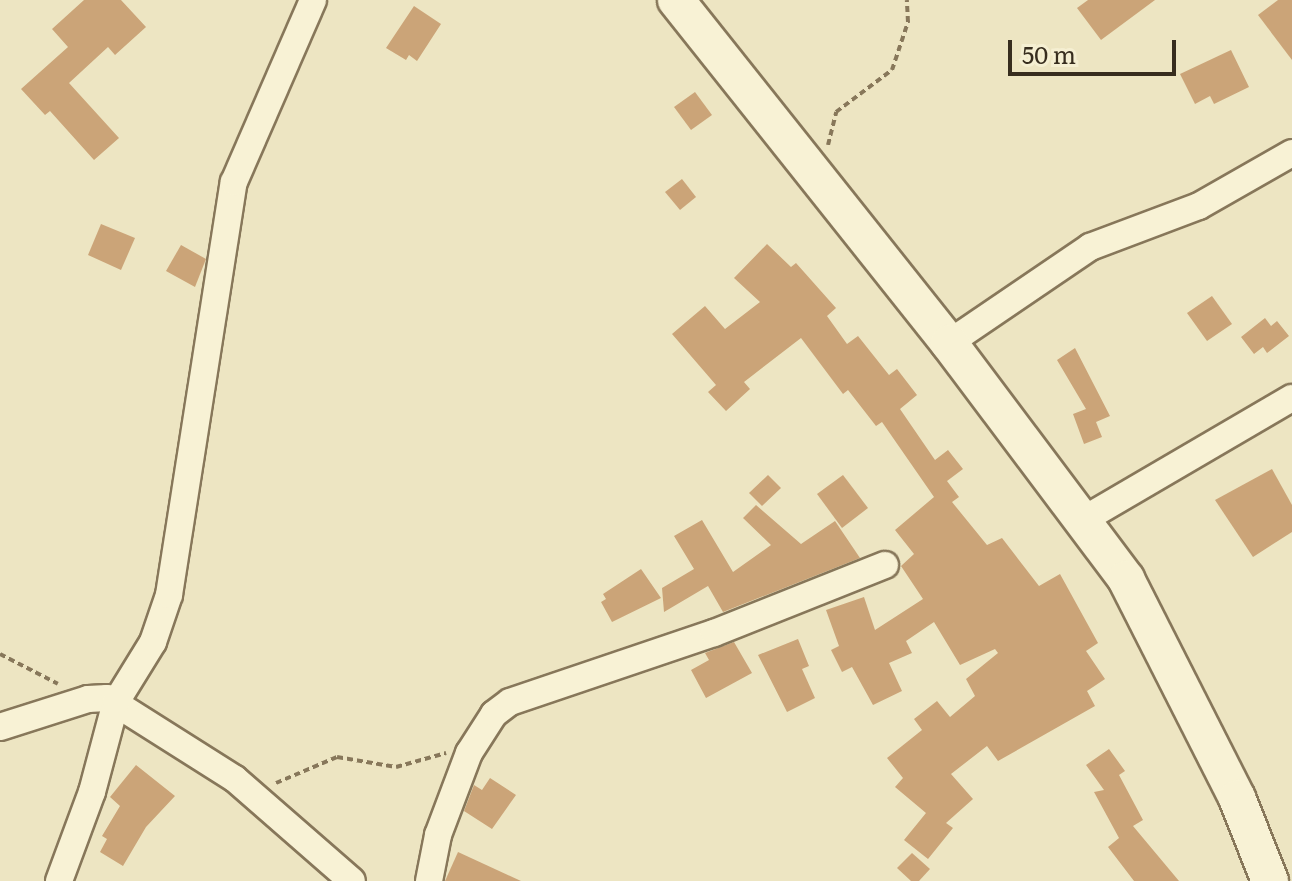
<!DOCTYPE html>
<style>
body{margin:0}
#map{position:relative;width:1292px;height:881px;overflow:hidden;background:#ede5c2;font-family:Literata,serif}
div>[style]{position:absolute}
.building>*{inset:0;background:#cba478}
.path>*{height:4px;margin-top:-2px;transform-origin:0;background:repeating-linear-gradient(90deg,#87775a 0 6px,transparent 0 10px)}
.roads{filter:drop-shadow(2px 0 #87775a) drop-shadow(-2px 0 #87775a) drop-shadow(0 2px #87775a) drop-shadow(0 -2px #87775a)}
.street>*{height:26px;margin:-13px;padding:0 13px;transform-origin:13px;border-radius:13px;background:#f8f2d5}
.secondary>*{height:36px;margin:-18px;padding:0 18px;transform-origin:18px;border-radius:18px;background:#f8f2d5}
span{translate:-50% -50%;white-space:nowrap;text-align:center;line-height:1.15;-webkit-text-stroke:6px #f5efd2;paint-order:stroke}
.scale{position:absolute;left:1008px;top:40px;width:168px;height:36px;box-sizing:border-box;border:4px solid #372d1e;border-top:0;padding-left:10px;font-size:24px;line-height:28px;white-space:nowrap;color:#372d1e;-webkit-text-stroke:6px #f5efd2;paint-order:stroke}
</style>
<div id="map">
<div class="building">
<div style="clip-path:polygon(84px 0,121px 0,146px 27px,115px 55px,108px 47px,69px 83px,119px 138px,94px 160px,50px 111px,45px 115px,21px 89px,68px 47px,52px 29px)"></div>
<div style="clip-path:polygon(1088px 0,1155px 0,1101px 40px,1077px 8px)"></div>
<div style="clip-path:polygon(1278px 0,1292px 0,1292px 60px,1258px 15px)"></div>
<div style="clip-path:polygon(414px 6px,441px 24px,417px 61px,409px 55px,406px 60px,386px 48px)"></div>
<div style="clip-path:polygon(1231px 50px,1249px 87px,1214px 104px,1210px 96px,1195px 104px,1180px 74px)"></div>
<div style="clip-path:polygon(695px 92px,712px 115px,691px 130px,674px 107px)"></div>
<div style="clip-path:polygon(682px 179px,696px 197px,680px 210px,665px 192px)"></div>
<div style="clip-path:polygon(101px 224px,135px 238px,121px 270px,88px 255px)"></div>
<div style="clip-path:polygon(767px 244px,791px 267px,796px 263px,836px 308px,827px 316px,847px 344px,858px 336px,889px 375px,897px 369px,917px 395px,900px 409px,935px 460px,948px 450px,963px 469px,947px 481px,959px 497px,952px 502px,987px 545px,1002px 538px,1039px 586px,1060px 574px,1098px 643px,1086px 651px,1105px 679px,1087px 691px,1095px 706px,998px 761px,987px 746px,951px 774px,973px 799px,946px 823px,953px 828px,928px 859px,904px 840px,926px 813px,895px 787px,903px 778px,887px 758px,922px 730px,914px 719px,937px 701px,950px 717px,975px 696px,966px 679px,998px 653px,995px 649px,960px 665px,934px 622px,906px 641px,912px 653px,889px 663px,902px 691px,873px 705px,852px 667px,842px 672px,831px 650px,839px 646px,826px 610px,864px 597px,875px 630px,923px 599px,901px 566px,914px 554px,895px 530px,934px 497px,882px 422px,876px 426px,848px 390px,843px 394px,801px 338px,744px 382px,750px 389px,726px 411px,708px 392px,716px 385px,672px 334px,705px 306px,725px 329px,760px 302px,734px 278px)"></div>
<div style="clip-path:polygon(181px 245px,206px 259px,195px 287px,166px 271px)"></div>
<div style="clip-path:polygon(1212px 296px,1232px 324px,1207px 341px,1187px 313px)"></div>
<div style="clip-path:polygon(1265px 318px,1271px 326px,1277px 321px,1289px 336px,1267px 353px,1263px 347px,1254px 354px,1241px 337px)"></div>
<div style="clip-path:polygon(1075px 348px,1110px 416px,1096px 422px,1102px 437px,1084px 444px,1073px 414px,1086px 409px,1057px 360px)"></div>
<div style="clip-path:polygon(1272px 469px,1292px 505px,1292px 532px,1253px 557px,1215px 500px)"></div>
<div style="clip-path:polygon(768px 475px,781px 488px,762px 506px,749px 493px)"></div>
<div style="clip-path:polygon(843px 475px,868px 508px,842px 528px,817px 494px)"></div>
<div style="clip-path:polygon(756px 505px,801px 544px,835px 521px,860px 558px,723px 612px,708px 586px,664px 612px,662px 588px,694px 569px,674px 536px,702px 520px,733px 572px,771px 545px,743px 518px)"></div>
<div style="clip-path:polygon(641px 569px,661px 598px,612px 622px,601px 602px,606px 599px,603px 594px)"></div>
<div style="clip-path:polygon(798px 639px,809px 666px,802px 669px,815px 698px,787px 712px,758px 655px)"></div>
<div style="clip-path:polygon(734px 642px,752px 673px,706px 698px,691px 670px,709px 660px,705px 653px)"></div>
<div style="clip-path:polygon(1109px 749px,1125px 771px,1119px 775px,1143px 820px,1133px 826px,1179px 881px,1134px 881px,1108px 847px,1119px 838px,1094px 792px,1104px 790px,1086px 765px)"></div>
<div style="clip-path:polygon(136px 765px,175px 796px,146px 827px,123px 866px,100px 852px,107px 839px,102px 836px,120px 806px,110px 797px)"></div>
<div style="clip-path:polygon(490px 778px,516px 795px,492px 829px,464px 811px,474px 785px,482px 790px)"></div>
<div style="clip-path:polygon(458px 852px,521px 881px,445px 881px)"></div>
<div style="clip-path:polygon(912px 853px,930px 869px,919px 881px,911px 881px,897px 868px)"></div>
</div>
<div class="path">
<div style="left:828px;top:145px;width:34px;rotate:-76deg"></div>
<div style="left:836px;top:112px;width:70px;rotate:-36.9deg"></div>
<div style="left:892px;top:70px;width:51px;rotate:-71.6deg"></div>
<div style="left:908px;top:22px;width:22px;rotate:-93deg"></div>
<div style="left:0;top:654px;width:65px;rotate:27.3deg"></div>
<div style="left:276px;top:783px;width:66px;rotate:-23.1deg"></div>
<div style="left:337px;top:757px;width:60px;rotate:9.6deg"></div>
<div style="left:396px;top:767px;width:52px;rotate:-15.6deg"></div>
</div>
<div class="roads">
<div class="street">
<div style="left:949px;top:343px;width:171px;rotate:-34.2deg"></div>
<div style="left:1090px;top:247px;width:116px;rotate:-20.6deg"></div>
<div style="left:1199px;top:206px;width:107px;rotate:-29.7deg"></div>
<div style="left:1083px;top:520px;width:242px;rotate:-30.3deg"></div>
<div style="left:0;top:727px;width:92px;rotate:-17.7deg"></div>
<div style="left:88px;top:699px;width:19px;rotate:-3deg"></div>
<div style="left:107px;top:698px;width:151px;rotate:32.3deg"></div>
<div style="left:235px;top:779px;width:155px;rotate:41.1deg"></div>
<div style="left:59px;top:881px;width:95px;rotate:-69.7deg"></div>
<div style="left:92px;top:792px;width:93px;rotate:-75.1deg"></div>
<div style="left:116px;top:702px;width:70px;rotate:-58.3deg"></div>
<div style="left:153px;top:642px;width:50px;rotate:-71.2deg"></div>
<div style="left:169px;top:595px;width:418px;rotate:-81.1deg"></div>
<div style="left:234px;top:182px;width:198px;rotate:-66.5deg"></div>
<div style="left:429px;top:881px;width:47px;rotate:-78.9deg"></div>
<div style="left:438px;top:835px;width:88px;rotate:-69.3deg"></div>
<div style="left:469px;top:753px;width:46px;rotate:-57.3deg"></div>
<div style="left:494px;top:714px;width:20px;rotate:-37deg"></div>
<div style="left:510px;top:702px;width:215px;rotate:-18.7deg"></div>
<div style="left:714px;top:633px;width:184px;rotate:-21.7deg"></div>
</div>
<div class="secondary">
<div style="left:676px;top:0;width:438px;rotate:51.5deg"></div>
<div style="left:949px;top:343px;width:295px;rotate:53.1deg"></div>
<div style="left:1126px;top:579px;width:246px;rotate:63.1deg"></div>
<div style="left:1237px;top:798px;width:89px;rotate:68.3deg"></div>
</div>
</div>
<div class="scale">50 m</div>
</div>
